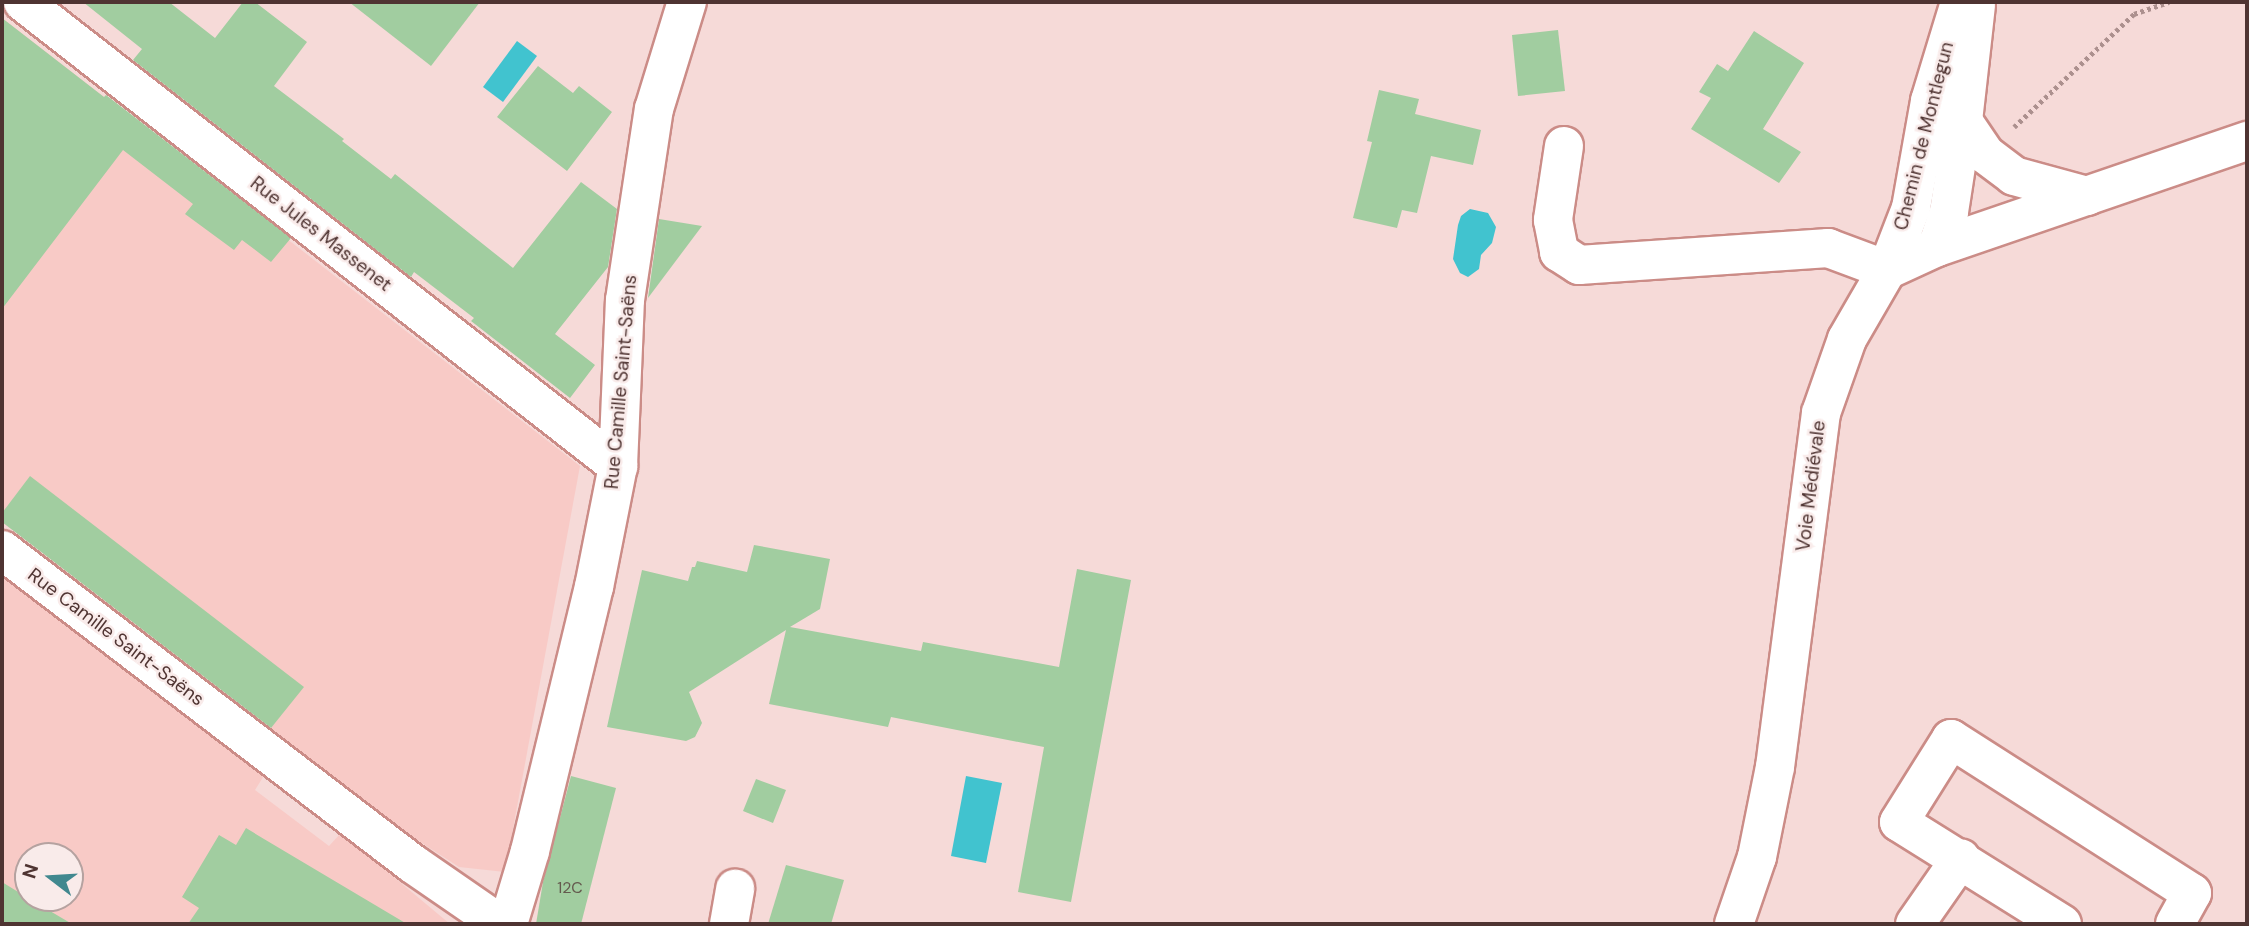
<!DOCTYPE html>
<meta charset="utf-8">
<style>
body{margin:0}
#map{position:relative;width:2249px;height:926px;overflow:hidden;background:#f6dad8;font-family:"DM Sans",sans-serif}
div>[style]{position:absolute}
.built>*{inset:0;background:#f8cac6}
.water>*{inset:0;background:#41c3cf}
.building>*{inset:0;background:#a1cda0}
.path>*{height:4.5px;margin-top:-2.25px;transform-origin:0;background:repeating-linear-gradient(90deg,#ac908e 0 3.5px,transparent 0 7px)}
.roads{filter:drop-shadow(2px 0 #cb8c87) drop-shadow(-2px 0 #cb8c87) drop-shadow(0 2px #cb8c87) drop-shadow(0 -2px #cb8c87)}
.minor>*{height:38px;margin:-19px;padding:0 19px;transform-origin:19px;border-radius:19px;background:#fff}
span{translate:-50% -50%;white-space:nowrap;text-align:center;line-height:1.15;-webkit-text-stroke:5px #f9ebea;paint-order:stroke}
.number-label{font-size:16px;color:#645a4e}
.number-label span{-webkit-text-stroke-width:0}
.street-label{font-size:19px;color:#4f3432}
.frame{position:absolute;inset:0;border:4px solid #4f3432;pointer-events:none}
.north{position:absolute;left:14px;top:842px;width:70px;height:70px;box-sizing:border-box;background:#f9ebea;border:2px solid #b5a2a0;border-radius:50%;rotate:287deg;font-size:19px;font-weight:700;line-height:28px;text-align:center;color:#4f3432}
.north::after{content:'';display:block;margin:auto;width:24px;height:32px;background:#41888f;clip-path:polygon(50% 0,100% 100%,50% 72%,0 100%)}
</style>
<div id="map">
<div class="built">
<div style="clip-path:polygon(2px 18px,580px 466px,505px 872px,459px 867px,394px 825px,2px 522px)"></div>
<div style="clip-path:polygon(evenodd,2px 567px,265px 774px,255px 790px,329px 846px,341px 833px,450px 924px,2px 924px,2px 567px,28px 856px,70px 856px,70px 898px,28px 898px,28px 856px)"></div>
</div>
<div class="water">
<div style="clip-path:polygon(517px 41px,537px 56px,503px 102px,483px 87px)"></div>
<div style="clip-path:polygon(1470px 209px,1488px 213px,1496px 227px,1492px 243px,1481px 255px,1479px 269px,1468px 277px,1460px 273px,1453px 259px,1458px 225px,1461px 216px)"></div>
<div style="clip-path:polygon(966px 776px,1002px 783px,986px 863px,951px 856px)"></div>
</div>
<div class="building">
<div style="clip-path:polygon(83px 2px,169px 2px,215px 38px,243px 2px,255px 2px,307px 42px,274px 86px,344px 139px,342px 141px,391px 179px,395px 174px,513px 268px,581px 182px,617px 209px,608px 267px,555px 334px,595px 365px,570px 398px,471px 321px,474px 318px,414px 272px,411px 277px,133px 60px,142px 49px)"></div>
<div style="clip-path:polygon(349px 2px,480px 2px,431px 66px)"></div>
<div style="clip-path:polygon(2px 18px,104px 97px,106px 95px,291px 238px,271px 262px,242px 240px,234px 250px,185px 214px,193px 204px,123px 150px,2px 309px)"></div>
<div style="clip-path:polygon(1558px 30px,1565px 91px,1518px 96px,1512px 35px)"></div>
<div style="clip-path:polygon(1754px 31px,1804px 63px,1763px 129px,1801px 152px,1779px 183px,1691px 129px,1711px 98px,1699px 92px,1717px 64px,1728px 71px)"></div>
<div style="clip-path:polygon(538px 66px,573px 93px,579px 86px,612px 112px,567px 171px,497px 117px)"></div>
<div style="clip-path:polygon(1379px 90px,1419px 99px,1415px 114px,1481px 130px,1473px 165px,1431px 156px,1417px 213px,1402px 210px,1397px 228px,1353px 218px,1372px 142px,1367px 141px)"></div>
<div style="clip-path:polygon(659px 219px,702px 226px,648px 298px)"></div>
<div style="clip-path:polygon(30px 476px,304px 687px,271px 728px,2px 522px,2px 513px)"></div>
<div style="clip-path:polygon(754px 545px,830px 559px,820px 609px,790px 627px,921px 651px,923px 642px,1059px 667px,1077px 569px,1131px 580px,1071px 902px,1018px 892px,1044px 747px,891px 717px,888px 727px,769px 704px,786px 630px,689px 692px,702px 723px,695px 737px,686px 741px,607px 727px,642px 570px,688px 581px,692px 567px,695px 567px,697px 561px,747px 572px)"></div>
<div style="clip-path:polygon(571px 776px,616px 788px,581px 924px,536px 924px,543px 882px)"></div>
<div style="clip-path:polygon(756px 779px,786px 790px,773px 823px,743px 811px)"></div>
<div style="clip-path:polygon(246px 828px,264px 839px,407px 924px,188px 924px,199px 908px,182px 897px,219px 835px,236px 845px)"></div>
<div style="clip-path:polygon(786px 865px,844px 880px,831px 924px,768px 924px)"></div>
<div style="clip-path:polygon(2px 882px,28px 898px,72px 924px,2px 924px)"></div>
</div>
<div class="path">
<div style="left:2014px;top:127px;width:165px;rotate:-43.3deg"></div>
<div style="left:2134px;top:14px;width:37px;rotate:-19deg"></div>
</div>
<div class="roads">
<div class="minor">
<div style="left:23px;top:2px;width:755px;rotate:37.95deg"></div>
<div style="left:1976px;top:5px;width:117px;rotate:96.4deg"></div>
<div style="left:1963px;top:121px;width:40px;rotate:56deg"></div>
<div style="left:1985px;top:154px;width:36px;rotate:37deg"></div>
<div style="left:2014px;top:176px;width:76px;rotate:15.3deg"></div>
<div style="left:1564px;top:146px;width:75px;rotate:98.5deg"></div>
<div style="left:1553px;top:220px;width:33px;rotate:79deg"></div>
<div style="left:1559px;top:252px;width:24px;rotate:33deg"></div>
<div style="left:1579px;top:265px;width:250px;rotate:-3.9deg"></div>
<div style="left:1828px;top:248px;width:63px;rotate:20.4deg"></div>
<div style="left:1937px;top:247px;width:37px;rotate:-71deg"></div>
<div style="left:1949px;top:212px;width:92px;rotate:-81.3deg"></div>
<div style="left:1887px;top:270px;width:55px;rotate:-24.7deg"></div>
<div style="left:1937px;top:247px;width:328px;rotate:-18.9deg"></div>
<div style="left:2px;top:550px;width:517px;rotate:37.38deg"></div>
<div style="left:413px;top:864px;width:106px;rotate:34.6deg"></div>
<div style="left:508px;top:924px;width:76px;rotate:-73.2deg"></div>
<div style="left:530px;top:851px;width:272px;rotate:-76.4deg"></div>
<div style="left:594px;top:587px;width:123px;rotate:-78.8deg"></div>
<div style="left:618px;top:466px;width:166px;rotate:-87.6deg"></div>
<div style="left:625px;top:300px;width:193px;rotate:-81.4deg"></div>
<div style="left:654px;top:109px;width:112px;rotate:-72.9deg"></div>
<div style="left:729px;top:924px;width:36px;rotate:-80deg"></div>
<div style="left:1734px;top:924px;width:71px;rotate:-71.1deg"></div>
<div style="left:1757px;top:857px;width:92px;rotate:-78.7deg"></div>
<div style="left:1775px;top:767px;width:357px;rotate:-82.6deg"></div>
<div style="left:1821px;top:413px;width:78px;rotate:-70.6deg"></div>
<div style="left:1847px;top:339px;width:80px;rotate:-59.9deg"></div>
<div style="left:1887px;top:270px;width:66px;rotate:-68.8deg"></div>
<div style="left:1911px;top:208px;width:109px;rotate:-79.9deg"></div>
<div style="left:1930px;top:101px;width:103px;rotate:-73.1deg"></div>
<div style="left:1915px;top:924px;width:80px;rotate:-55.1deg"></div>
<div style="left:2062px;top:924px;width:192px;rotate:-148deg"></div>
<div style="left:1899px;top:822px;width:98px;rotate:-57.9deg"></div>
<div style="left:1951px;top:739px;width:286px;rotate:32.6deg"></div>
<div style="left:2192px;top:893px;width:35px;rotate:119deg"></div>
</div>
</div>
<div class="number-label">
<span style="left:570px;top:888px">12C</span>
</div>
<div class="street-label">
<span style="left:1924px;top:136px;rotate:-76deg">Chemin de Montlegun</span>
<span style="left:321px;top:234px;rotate:38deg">Rue Jules Massenet</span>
<span style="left:621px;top:382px;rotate:-85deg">Rue Camille Saint-Saëns</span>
<span style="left:1811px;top:486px;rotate:-83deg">Voie Médiévale</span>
<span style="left:116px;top:637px;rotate:37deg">Rue Camille Saint-Saëns</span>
</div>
<div class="frame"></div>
<div class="north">N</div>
</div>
